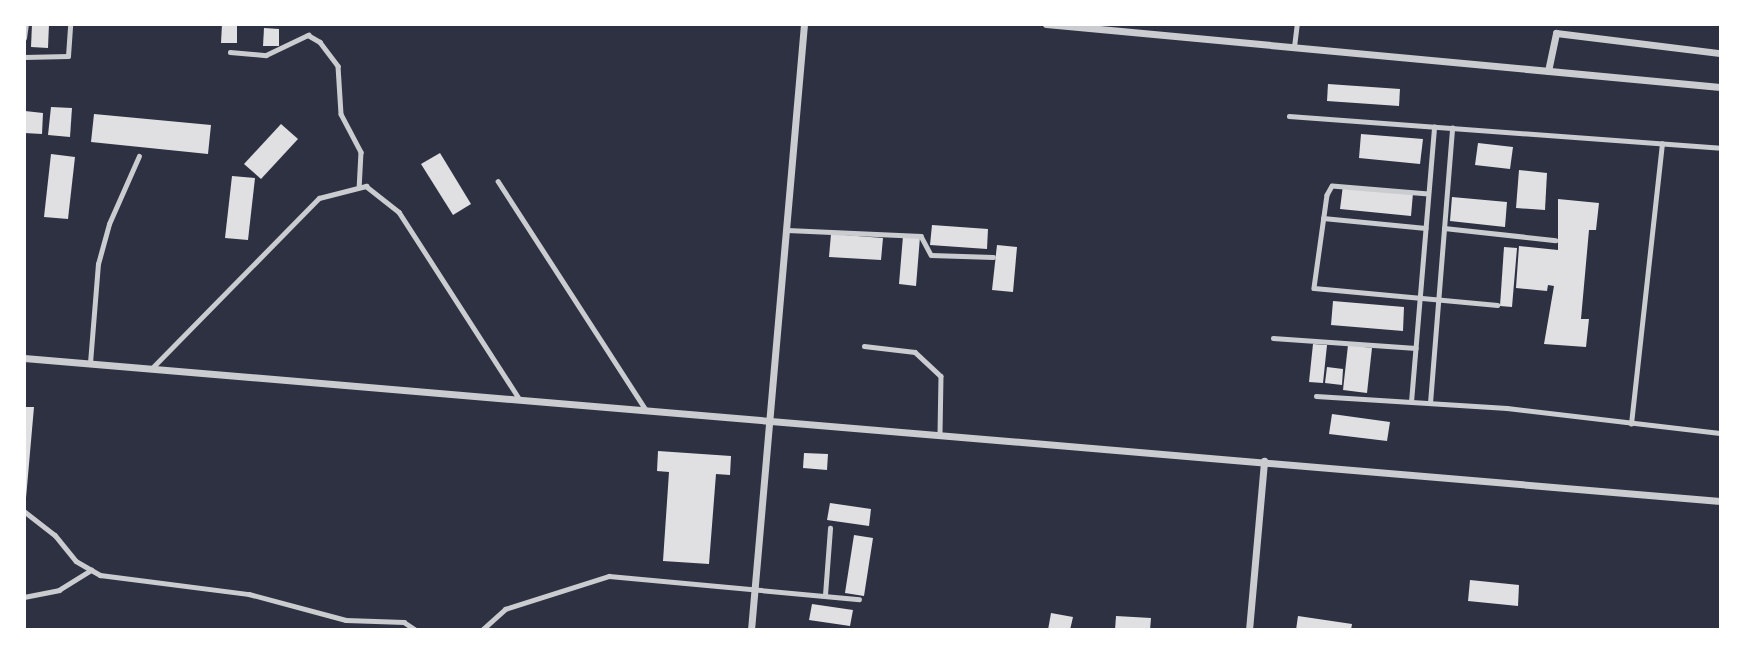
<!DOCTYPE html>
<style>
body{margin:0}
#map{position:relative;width:1745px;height:654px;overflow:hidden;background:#2d3142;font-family:"Roboto Condensed",sans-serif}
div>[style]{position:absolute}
.building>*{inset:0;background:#e0e0e3}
.service>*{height:4.5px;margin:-2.25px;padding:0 2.25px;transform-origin:2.25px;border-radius:2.25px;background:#caccd0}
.minor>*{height:7px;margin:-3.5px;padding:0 3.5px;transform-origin:3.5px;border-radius:3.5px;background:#caccd0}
span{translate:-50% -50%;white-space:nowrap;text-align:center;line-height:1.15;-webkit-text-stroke:7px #fff;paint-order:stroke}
.frame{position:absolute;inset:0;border:26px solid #fff;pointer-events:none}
</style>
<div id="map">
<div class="building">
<div style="clip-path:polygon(32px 24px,49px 24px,48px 48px,31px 47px)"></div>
<div style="clip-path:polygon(222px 24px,237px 24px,237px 43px,221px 43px)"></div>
<div style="clip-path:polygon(264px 28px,279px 29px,279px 46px,263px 46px)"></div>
<div style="clip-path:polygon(1328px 84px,1400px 89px,1399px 106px,1327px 101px)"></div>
<div style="clip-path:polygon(51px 107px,72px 108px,70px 137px,48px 135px)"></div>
<div style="clip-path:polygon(25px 111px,43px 113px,42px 134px,24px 133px)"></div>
<div style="clip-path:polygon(94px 114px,211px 125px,208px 154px,91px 142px)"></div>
<div style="clip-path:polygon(281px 124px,298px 139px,261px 179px,244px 164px)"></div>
<div style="clip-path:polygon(1361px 134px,1423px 139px,1420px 164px,1359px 158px)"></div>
<div style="clip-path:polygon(1478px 143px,1513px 147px,1510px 169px,1475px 165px)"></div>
<div style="clip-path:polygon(440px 153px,471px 204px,453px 215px,421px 164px)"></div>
<div style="clip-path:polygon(51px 154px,75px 157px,68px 219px,44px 217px)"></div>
<div style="clip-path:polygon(1519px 170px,1547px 173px,1545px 210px,1516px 208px)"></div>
<div style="clip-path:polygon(232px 176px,255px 178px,248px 240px,225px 238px)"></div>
<div style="clip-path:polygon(1343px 185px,1413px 193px,1411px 216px,1340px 209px)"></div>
<div style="clip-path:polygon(1452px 197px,1507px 202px,1505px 227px,1450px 221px)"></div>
<div style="clip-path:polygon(1558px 199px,1599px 203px,1596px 230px,1589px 230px,1581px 319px,1589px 319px,1586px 347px,1544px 344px,1554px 286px,1548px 285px,1547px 291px,1516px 288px,1519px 246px,1558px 250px)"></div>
<div style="clip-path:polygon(932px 225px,988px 229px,987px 249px,930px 245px)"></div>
<div style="clip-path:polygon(831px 234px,883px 238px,881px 260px,829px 257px)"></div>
<div style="clip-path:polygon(903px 236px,920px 237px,916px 286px,899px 284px)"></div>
<div style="clip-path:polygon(997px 245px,1017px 247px,1013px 292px,992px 290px)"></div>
<div style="clip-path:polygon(1504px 247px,1517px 248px,1512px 307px,1500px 306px)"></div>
<div style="clip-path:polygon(1333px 301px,1404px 307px,1403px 331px,1331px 325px)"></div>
<div style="clip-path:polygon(1313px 344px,1327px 345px,1323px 383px,1309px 382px)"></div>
<div style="clip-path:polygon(1348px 345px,1372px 348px,1367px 393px,1343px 390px)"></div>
<div style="clip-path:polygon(1327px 367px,1343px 369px,1342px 385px,1325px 383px)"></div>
<div style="clip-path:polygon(24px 407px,34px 407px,26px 498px,24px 498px)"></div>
<div style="clip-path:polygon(1332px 414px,1390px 422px,1387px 441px,1329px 434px)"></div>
<div style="clip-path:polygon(658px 451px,731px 456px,730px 475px,716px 474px,709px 564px,663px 561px,669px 472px,657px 471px)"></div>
<div style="clip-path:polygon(804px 453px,828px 454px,827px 470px,803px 468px)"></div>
<div style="clip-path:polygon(830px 503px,871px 509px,869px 526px,827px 520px)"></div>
<div style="clip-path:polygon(854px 535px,873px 538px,864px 596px,845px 593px)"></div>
<div style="clip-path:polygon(1470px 580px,1519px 585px,1518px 606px,1468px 601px)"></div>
<div style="clip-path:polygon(812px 604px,853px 610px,850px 626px,809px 620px)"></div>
<div style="clip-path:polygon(1051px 613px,1073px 617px,1070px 630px,1048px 630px)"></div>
<div style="clip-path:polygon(1116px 616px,1151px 618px,1150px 630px,1115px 630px)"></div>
<div style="clip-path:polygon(1298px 616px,1352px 624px,1351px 630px,1296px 630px)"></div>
</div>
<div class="service">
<div style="left:24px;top:38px;width:14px;rotate:-82deg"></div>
<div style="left:1294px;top:47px;width:23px;rotate:-83deg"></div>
<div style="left:230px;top:52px;width:36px;rotate:5deg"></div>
<div style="left:266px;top:55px;width:47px;rotate:-25.5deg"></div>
<div style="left:308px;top:35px;width:14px;rotate:30deg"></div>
<div style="left:320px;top:42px;width:30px;rotate:53deg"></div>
<div style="left:338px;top:66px;width:48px;rotate:86.4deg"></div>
<div style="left:341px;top:114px;width:43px;rotate:62.2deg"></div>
<div style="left:361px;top:152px;width:34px;rotate:93deg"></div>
<div style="left:24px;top:57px;width:44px;rotate:-1.3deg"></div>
<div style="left:68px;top:56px;width:32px;rotate:-86deg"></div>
<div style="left:1289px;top:116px;width:432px;rotate:4.2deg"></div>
<div style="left:498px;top:181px;width:273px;rotate:57.1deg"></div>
<div style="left:1428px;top:194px;width:96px;rotate:-175.2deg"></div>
<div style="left:1332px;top:186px;width:10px;rotate:119deg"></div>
<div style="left:1327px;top:195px;width:94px;rotate:98deg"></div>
<div style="left:1314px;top:288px;width:184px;rotate:5.3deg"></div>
<div style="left:1323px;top:218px;width:103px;rotate:5.5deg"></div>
<div style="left:1444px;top:228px;width:112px;rotate:6.2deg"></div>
<div style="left:787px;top:230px;width:134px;rotate:2.6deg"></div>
<div style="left:921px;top:236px;width:21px;rotate:62deg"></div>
<div style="left:931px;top:255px;width:62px;rotate:1.8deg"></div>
<div style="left:1273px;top:338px;width:143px;rotate:4deg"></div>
<div style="left:864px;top:346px;width:51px;rotate:6.7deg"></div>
<div style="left:915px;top:352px;width:35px;rotate:43deg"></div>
<div style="left:941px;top:376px;width:59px;rotate:91deg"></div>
<div style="left:90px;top:363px;width:99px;rotate:-85.4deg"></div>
<div style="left:98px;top:264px;width:41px;rotate:-74.6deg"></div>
<div style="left:109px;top:224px;width:74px;rotate:-66.2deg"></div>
<div style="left:152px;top:368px;width:238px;rotate:-45.5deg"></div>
<div style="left:319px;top:198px;width:49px;rotate:-14.3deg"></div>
<div style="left:366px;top:186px;width:42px;rotate:38.2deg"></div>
<div style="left:399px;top:212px;width:220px;rotate:57.2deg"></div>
<div style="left:1316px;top:396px;width:191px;rotate:3.6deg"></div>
<div style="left:1507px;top:408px;width:214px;rotate:6.7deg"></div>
<div style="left:1411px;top:402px;width:276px;rotate:-85.2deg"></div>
<div style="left:1430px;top:403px;width:276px;rotate:-85.4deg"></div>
<div style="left:1631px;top:424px;width:282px;rotate:-83.7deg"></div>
<div style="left:24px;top:511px;width:39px;rotate:38deg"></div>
<div style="left:55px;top:535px;width:33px;rotate:51deg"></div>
<div style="left:76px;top:561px;width:28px;rotate:30deg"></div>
<div style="left:100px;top:575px;width:150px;rotate:7.3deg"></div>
<div style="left:249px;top:594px;width:100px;rotate:15deg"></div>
<div style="left:346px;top:620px;width:58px;rotate:2deg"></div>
<div style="left:404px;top:622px;width:14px;rotate:34deg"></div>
<div style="left:825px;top:595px;width:67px;rotate:-85.7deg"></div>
<div style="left:24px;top:597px;width:36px;rotate:-11deg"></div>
<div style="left:59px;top:590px;width:38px;rotate:-32deg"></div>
<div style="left:482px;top:630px;width:31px;rotate:-42deg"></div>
<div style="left:505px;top:609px;width:109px;rotate:-17.6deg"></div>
<div style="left:609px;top:576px;width:251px;rotate:5.3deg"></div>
</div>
<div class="minor">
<div style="left:1046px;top:24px;width:677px;rotate:5.34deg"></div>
<div style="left:1548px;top:71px;width:39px;rotate:-78deg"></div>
<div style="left:1556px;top:33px;width:165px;rotate:7deg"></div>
<div style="left:24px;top:358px;width:1702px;rotate:4.82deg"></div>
<div style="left:751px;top:630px;width:608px;rotate:-85deg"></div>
<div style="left:1249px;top:630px;width:170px;rotate:-84.9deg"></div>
</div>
<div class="frame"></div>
</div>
